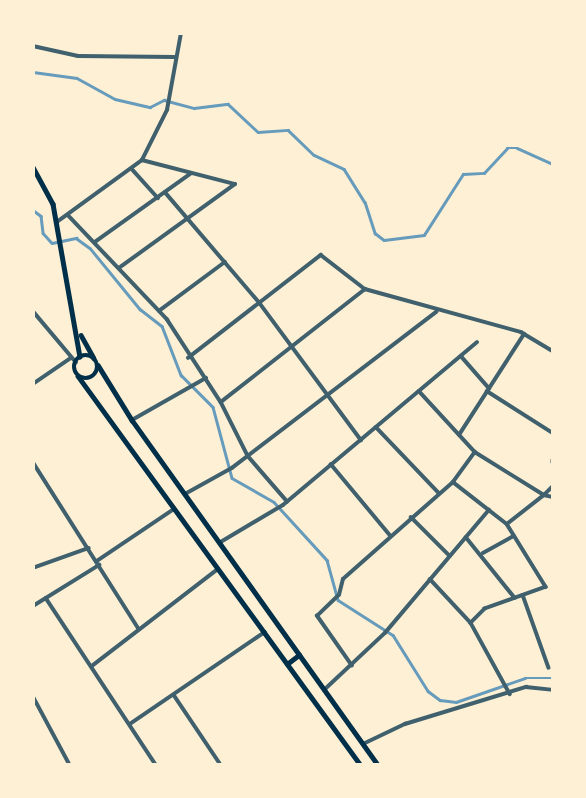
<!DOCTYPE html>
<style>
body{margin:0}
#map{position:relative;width:586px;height:798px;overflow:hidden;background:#fdf0d5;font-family:Signika,sans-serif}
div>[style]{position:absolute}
.stream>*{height:2.5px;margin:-1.25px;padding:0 1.25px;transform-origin:1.25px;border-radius:1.25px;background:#669bbc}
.minor>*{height:3.5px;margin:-1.75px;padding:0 1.75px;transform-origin:1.75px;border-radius:1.75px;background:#3f606c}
.secondary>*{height:4.5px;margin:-2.25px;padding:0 2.25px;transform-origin:2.25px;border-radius:2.25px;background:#003049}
.secondary>.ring{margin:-2.25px;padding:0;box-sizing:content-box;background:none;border:4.5px solid #003049;border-radius:50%}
span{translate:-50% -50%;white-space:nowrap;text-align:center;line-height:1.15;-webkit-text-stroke:7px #fdf0d5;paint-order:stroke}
.frame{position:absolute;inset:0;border:35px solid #fdf0d5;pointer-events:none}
</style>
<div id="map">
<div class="stream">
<div style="left:33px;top:72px;width:44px;rotate:7.8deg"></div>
<div style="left:77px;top:78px;width:43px;rotate:28.9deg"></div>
<div style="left:115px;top:99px;width:36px;rotate:13deg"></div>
<div style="left:150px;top:107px;width:16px;rotate:-27deg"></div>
<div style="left:164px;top:100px;width:31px;rotate:15deg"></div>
<div style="left:194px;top:108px;width:34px;rotate:-7deg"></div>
<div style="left:228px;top:104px;width:41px;rotate:43deg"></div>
<div style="left:258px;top:132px;width:30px;rotate:-4deg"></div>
<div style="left:288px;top:130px;width:36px;rotate:44deg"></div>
<div style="left:314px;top:155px;width:33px;rotate:25deg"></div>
<div style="left:344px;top:169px;width:39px;rotate:58deg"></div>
<div style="left:365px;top:202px;width:33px;rotate:72deg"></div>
<div style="left:375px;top:233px;width:11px;rotate:38deg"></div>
<div style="left:384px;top:240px;width:40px;rotate:-7.1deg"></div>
<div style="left:424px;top:235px;width:72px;rotate:-57.4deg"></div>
<div style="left:463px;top:174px;width:21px;rotate:-3deg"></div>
<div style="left:484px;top:173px;width:34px;rotate:-47deg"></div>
<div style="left:507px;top:148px;width:10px"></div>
<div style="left:517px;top:148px;width:39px;rotate:24deg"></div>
<div style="left:33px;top:210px;width:10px;rotate:37deg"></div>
<div style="left:41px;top:216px;width:17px;rotate:83deg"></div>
<div style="left:43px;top:233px;width:13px;rotate:48deg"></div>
<div style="left:52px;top:243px;width:25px;rotate:-12deg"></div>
<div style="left:76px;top:238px;width:17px;rotate:36deg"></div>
<div style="left:90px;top:248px;width:79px;rotate:50.7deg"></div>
<div style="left:140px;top:309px;width:28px;rotate:38deg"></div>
<div style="left:162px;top:326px;width:53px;rotate:68.8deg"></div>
<div style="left:181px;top:375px;width:45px;rotate:45deg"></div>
<div style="left:213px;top:407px;width:73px;rotate:75deg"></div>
<div style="left:232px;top:478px;width:48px;rotate:29.7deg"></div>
<div style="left:274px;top:502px;width:79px;rotate:47.6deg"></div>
<div style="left:327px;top:560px;width:41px;rotate:74.6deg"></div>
<div style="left:338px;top:600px;width:65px;rotate:32.5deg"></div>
<div style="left:393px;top:635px;width:66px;rotate:58deg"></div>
<div style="left:428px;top:691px;width:15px;rotate:37deg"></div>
<div style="left:440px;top:700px;width:16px;rotate:7deg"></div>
<div style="left:456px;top:702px;width:73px;rotate:-19.2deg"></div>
<div style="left:525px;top:678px;width:28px"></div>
</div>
<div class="minor">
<div style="left:33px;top:46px;width:46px;rotate:12.5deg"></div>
<div style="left:78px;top:56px;width:96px;rotate:0.6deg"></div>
<div style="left:142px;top:160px;width:96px;rotate:14.5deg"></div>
<div style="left:132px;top:169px;width:39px;rotate:48deg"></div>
<div style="left:165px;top:192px;width:145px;rotate:49.5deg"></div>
<div style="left:259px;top:302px;width:172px;rotate:53.5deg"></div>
<div style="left:68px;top:215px;width:144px;rotate:46.4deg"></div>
<div style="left:167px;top:319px;width:99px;rotate:57deg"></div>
<div style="left:221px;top:402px;width:60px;rotate:63.4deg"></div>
<div style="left:248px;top:456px;width:60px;rotate:49.1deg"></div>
<div style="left:57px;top:222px;width:105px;rotate:-36.1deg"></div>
<div style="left:142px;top:160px;width:56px;rotate:-63.4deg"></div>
<div style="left:167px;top:110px;width:78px;rotate:-79.7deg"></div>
<div style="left:95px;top:242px;width:117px;rotate:-35.6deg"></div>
<div style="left:119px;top:268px;width:143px;rotate:-35.9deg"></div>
<div style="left:33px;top:311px;width:67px;rotate:49.9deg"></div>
<div style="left:159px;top:311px;width:82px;rotate:-36.6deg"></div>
<div style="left:461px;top:356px;width:43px;rotate:48.8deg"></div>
<div style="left:188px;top:358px;width:168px;rotate:-37.8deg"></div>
<div style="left:321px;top:255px;width:56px;rotate:37.7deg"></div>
<div style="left:33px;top:384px;width:46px;rotate:-34.4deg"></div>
<div style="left:419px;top:391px;width:83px;rotate:47.4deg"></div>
<div style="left:475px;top:452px;width:81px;rotate:31.9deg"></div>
<div style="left:544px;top:495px;width:13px;rotate:-45deg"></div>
<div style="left:487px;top:391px;width:78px;rotate:32.5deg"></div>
<div style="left:221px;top:402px;width:183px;rotate:-38.1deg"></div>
<div style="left:365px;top:289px;width:162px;rotate:15.4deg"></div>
<div style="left:521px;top:332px;width:37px;rotate:31deg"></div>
<div style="left:132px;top:420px;width:85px;rotate:-29.6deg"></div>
<div style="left:376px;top:427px;width:91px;rotate:46.3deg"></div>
<div style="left:459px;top:435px;width:120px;rotate:-57.2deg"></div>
<div style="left:553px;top:460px;width:2px;rotate:90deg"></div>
<div style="left:33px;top:462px;width:198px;rotate:57.6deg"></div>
<div style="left:331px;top:464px;width:92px;rotate:50.3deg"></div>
<div style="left:453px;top:482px;width:68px;rotate:37.9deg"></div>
<div style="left:507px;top:524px;width:74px;rotate:58.2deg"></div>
<div style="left:546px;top:587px;width:65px;rotate:160.2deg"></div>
<div style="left:485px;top:609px;width:20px;rotate:135deg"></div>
<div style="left:185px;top:494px;width:54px;rotate:-29deg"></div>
<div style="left:232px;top:468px;width:257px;rotate:-37.4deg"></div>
<div style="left:411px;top:517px;width:55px;rotate:45deg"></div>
<div style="left:507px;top:524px;width:47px;rotate:-38.1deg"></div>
<div style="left:544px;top:495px;width:9px;rotate:13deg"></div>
<div style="left:466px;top:537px;width:78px;rotate:51.2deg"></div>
<div style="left:219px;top:543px;width:74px;rotate:-30.7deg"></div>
<div style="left:283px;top:505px;width:253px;rotate:-40deg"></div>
<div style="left:483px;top:553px;width:35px;rotate:-29deg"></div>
<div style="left:97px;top:561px;width:93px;rotate:-34deg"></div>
<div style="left:33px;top:568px;width:59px;rotate:-19.7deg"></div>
<div style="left:430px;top:579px;width:60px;rotate:47deg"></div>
<div style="left:471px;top:623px;width:81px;rotate:61.2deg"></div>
<div style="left:523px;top:595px;width:77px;rotate:70.4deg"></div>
<div style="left:46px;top:598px;width:200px;rotate:56.6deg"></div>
<div style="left:33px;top:606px;width:78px;rotate:-31.8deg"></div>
<div style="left:92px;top:666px;width:159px;rotate:-37.6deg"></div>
<div style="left:352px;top:666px;width:61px;rotate:-125deg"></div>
<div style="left:317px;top:616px;width:30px;rotate:-44deg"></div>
<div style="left:339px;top:595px;width:16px;rotate:-76deg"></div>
<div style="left:343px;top:579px;width:147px;rotate:-41.4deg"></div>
<div style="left:453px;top:482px;width:37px;rotate:-54deg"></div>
<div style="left:324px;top:690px;width:83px;rotate:-43.1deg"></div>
<div style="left:385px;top:633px;width:161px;rotate:-49.8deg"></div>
<div style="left:174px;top:695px;width:84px;rotate:56.1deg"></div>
<div style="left:33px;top:696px;width:78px;rotate:61.8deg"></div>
<div style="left:130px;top:724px;width:163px;rotate:-34.3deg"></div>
<div style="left:363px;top:744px;width:47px;rotate:-25.5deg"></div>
<div style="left:405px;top:724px;width:127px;rotate:-17deg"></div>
<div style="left:526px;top:687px;width:27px;rotate:6deg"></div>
</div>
<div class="secondary">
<div style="left:33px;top:167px;width:42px;rotate:61.6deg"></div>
<div style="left:53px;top:204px;width:155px;rotate:80deg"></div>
<div style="left:81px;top:335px;width:26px;rotate:61deg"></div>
<div class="ring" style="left:74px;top:355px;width:19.5px;height:19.5px"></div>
<div style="left:98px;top:365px;width:65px;rotate:58.3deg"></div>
<div style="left:132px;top:420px;width:424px;rotate:54.5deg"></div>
<div style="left:78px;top:376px;width:481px;rotate:54deg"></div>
<div style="left:287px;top:664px;width:15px;rotate:-37deg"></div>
</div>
<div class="frame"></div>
</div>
